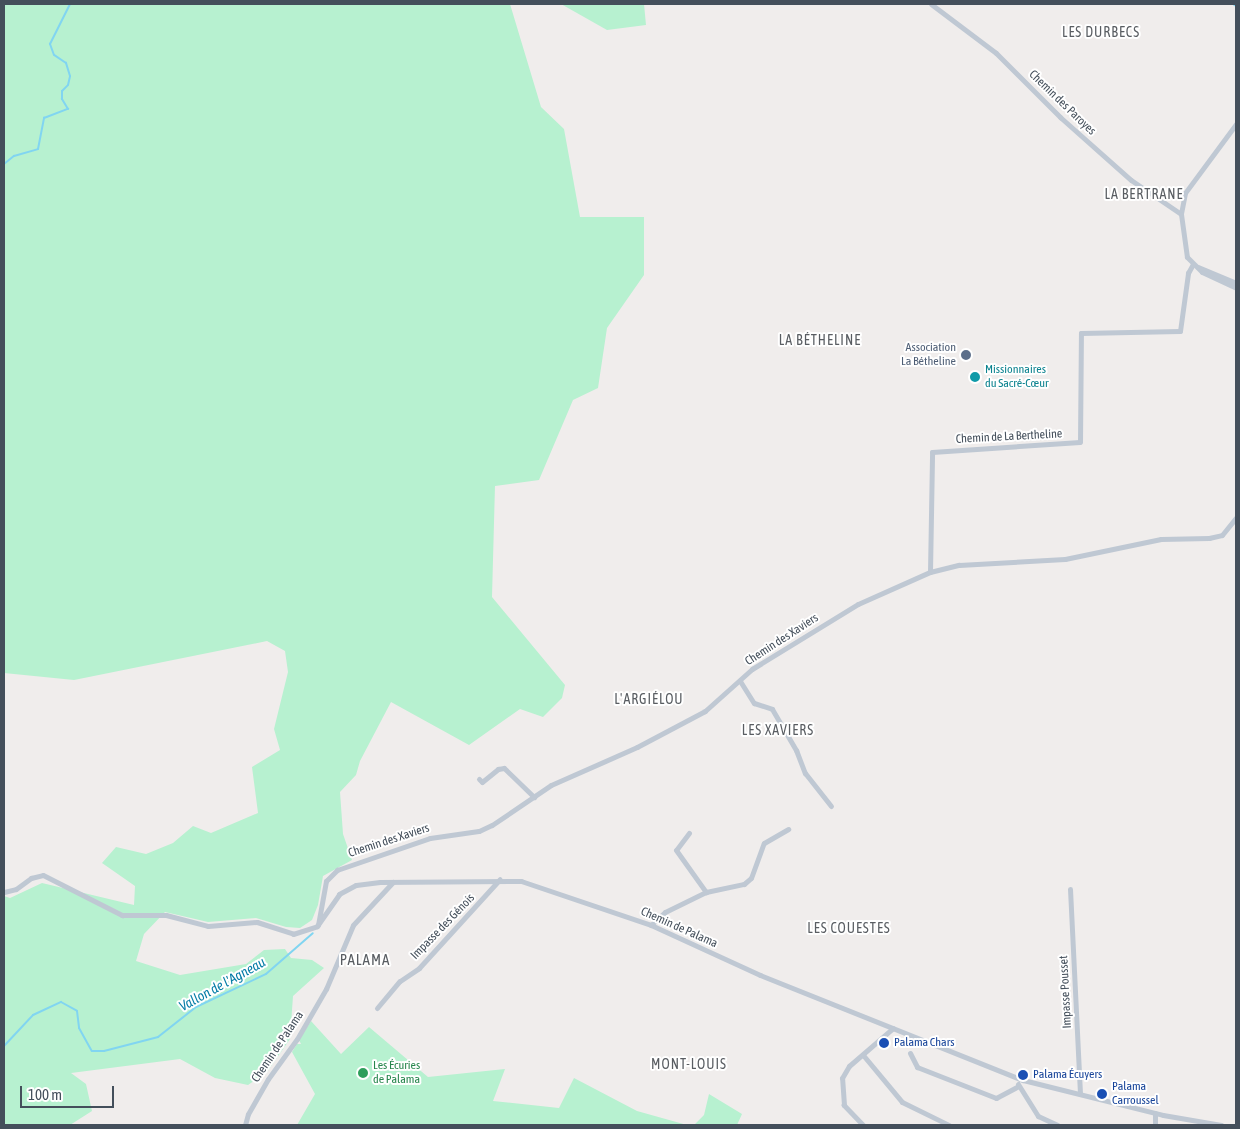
<!DOCTYPE html>
<meta charset="utf-8">
<style>
body{margin:0}
#map{position:relative;width:1240px;height:1129px;overflow:hidden;background:#f0edec;font-family:"Asap Condensed",sans-serif}
div>[style]{position:absolute}
.green>*{inset:0;background:#b7f1d0}
.stream>*{height:2px;margin:-1px;padding:0 1px;transform-origin:1px;border-radius:1px;background:#81d5f1}
.minor>*{height:5px;margin:-2.5px;padding:0 2.5px;transform-origin:2.5px;border-radius:2.5px;background:#bfc8d3}
.dots>*{width:14px;height:14px;translate:-50% -50%;box-sizing:border-box;border:2px solid #fff;border-radius:50%}
span{translate:-50% -50%;white-space:nowrap;text-align:center;line-height:1.15;-webkit-text-stroke:4px #fff;paint-order:stroke}
.street-label{font-size:12px;color:#444f5b}
.service-label{font-size:12px;color:#4e5e75}
.right{translate:-100% -50%;text-align:right}
.culture-label{font-size:12px;color:#0d838f}
.left{translate:0 -50%;text-align:left}
.transit-label{font-size:12px;color:#164399}
.leisure-label{font-size:12px;color:#27864d}
.neighbourhood-label{font-size:14px;color:#595d62;letter-spacing:1px}
.water-label{font-size:14px;color:#057da7;font-style:italic}
.quarter-label{font-size:15px;color:#595d62;letter-spacing:1px}
.frame{position:absolute;inset:0;border:5px solid #444f5b;pointer-events:none}
.scale{position:absolute;left:20px;top:1086px;width:94px;height:22px;box-sizing:border-box;border:2px solid #444f5b;border-top:0;padding-left:6px;font-size:15px;line-height:18px;white-space:nowrap;color:#444f5b;-webkit-text-stroke:4px #fff;paint-order:stroke}
</style>
<div id="map">
<div class="green">
<div style="clip-path:polygon(4px 4px,510px 4px,541px 107px,564px 129px,580px 217px,644px 217px,644px 275px,607px 328px,598px 388px,573px 400px,539px 480px,495px 486px,492px 597px,565px 685px,562px 698px,543px 717px,520px 709px,469px 745px,391px 702px,360px 761px,356px 775px,340px 792px,343px 834px,352px 860px,323px 876px,318px 905px,312px 920px,300px 928px,286px 927px,256px 918px,208px 922px,165px 912px,144px 934px,136px 961px,180px 975px,246px 964px,264px 950px,285px 949px,291px 958px,312px 960px,324px 968px,293px 996px,290px 1039px,267px 1072px,248px 1085px,215px 1078px,180px 1059px,71px 1073px,86px 1084px,92px 1111px,70px 1125px,4px 1125px,4px 896px,10px 898px,42px 883px,134px 905px,135px 886px,102px 863px,116px 847px,146px 854px,173px 843px,193px 826px,211px 833px,258px 813px,252px 767px,280px 750px,274px 729px,288px 672px,285px 651px,267px 641px,74px 680px,4px 673px)"></div>
<div style="clip-path:polygon(561px 4px,644px 4px,646px 25px,607px 30px)"></div>
<div style="clip-path:polygon(311px 1021px,341px 1054px,369px 1027px,428px 1077px,505px 1069px,493px 1101px,559px 1108px,574px 1078px,637px 1111px,687px 1125px,297px 1125px,315px 1094px,292px 1052px,297px 1044px,301px 1044px,299px 1040px)"></div>
<div style="clip-path:polygon(709px 1094px,742px 1114px,737px 1125px,694px 1125px,704px 1115px)"></div>
</div>
<div class="stream">
<div style="left:1233px;top:4px;width:4px;rotate:34deg"></div>
<div style="left:4px;top:164px;width:13px;rotate:-39deg"></div>
<div style="left:14px;top:156px;width:25px;rotate:-16deg"></div>
<div style="left:38px;top:149px;width:32px;rotate:-79deg"></div>
<div style="left:44px;top:118px;width:26px;rotate:-21deg"></div>
<div style="left:68px;top:109px;width:12px;rotate:-121deg"></div>
<div style="left:62px;top:99px;width:8px;rotate:-90deg"></div>
<div style="left:62px;top:91px;width:8px;rotate:-45deg"></div>
<div style="left:68px;top:85px;width:9px;rotate:-77deg"></div>
<div style="left:70px;top:76px;width:14px;rotate:-107deg"></div>
<div style="left:66px;top:63px;width:14px;rotate:-146deg"></div>
<div style="left:54px;top:55px;width:12px;rotate:-110deg"></div>
<div style="left:50px;top:44px;width:45px;rotate:-63.4deg"></div>
<div style="left:4px;top:1046px;width:42px;rotate:-46.9deg"></div>
<div style="left:33px;top:1015px;width:31px;rotate:-25deg"></div>
<div style="left:61px;top:1002px;width:18px;rotate:29deg"></div>
<div style="left:77px;top:1011px;width:17px;rotate:83deg"></div>
<div style="left:79px;top:1028px;width:26px;rotate:61deg"></div>
<div style="left:92px;top:1051px;width:12px"></div>
<div style="left:104px;top:1051px;width:56px;rotate:-14.5deg"></div>
<div style="left:158px;top:1037px;width:48px;rotate:-38.3deg"></div>
<div style="left:196px;top:1007px;width:77px;rotate:-25.2deg"></div>
<div style="left:266px;top:974px;width:62px;rotate:-41.1deg"></div>
</div>
<div class="minor">
<div style="left:931px;top:4px;width:81px;rotate:37deg"></div>
<div style="left:996px;top:53px;width:91px;rotate:45deg"></div>
<div style="left:1060px;top:117px;width:95px;rotate:41.6deg"></div>
<div style="left:1131px;top:180px;width:60px;rotate:34.2deg"></div>
<div style="left:1236px;top:124px;width:86px;rotate:126.5deg"></div>
<div style="left:1185px;top:193px;width:21px;rotate:101deg"></div>
<div style="left:1181px;top:214px;width:43px;rotate:82.1deg"></div>
<div style="left:1187px;top:257px;width:21px;rotate:45deg"></div>
<div style="left:1202px;top:272px;width:38px;rotate:25deg"></div>
<div style="left:1198px;top:267px;width:41px;rotate:22.8deg"></div>
<div style="left:930px;top:572px;width:120px;rotate:-89deg"></div>
<div style="left:932px;top:452px;width:148px;rotate:-3.9deg"></div>
<div style="left:1080px;top:442px;width:109px;rotate:-89.5deg"></div>
<div style="left:1081px;top:333px;width:99px;rotate:-1.2deg"></div>
<div style="left:1180px;top:331px;width:59px;rotate:-82.1deg"></div>
<div style="left:1188px;top:273px;width:10px;rotate:-61deg"></div>
<div style="left:740px;top:681px;width:26px;rotate:58deg"></div>
<div style="left:754px;top:703px;width:19px;rotate:18deg"></div>
<div style="left:772px;top:709px;width:48px;rotate:59.7deg"></div>
<div style="left:796px;top:750px;width:25px;rotate:69deg"></div>
<div style="left:805px;top:773px;width:42px;rotate:51.8deg"></div>
<div style="left:479px;top:779px;width:4px;rotate:45deg"></div>
<div style="left:482px;top:782px;width:21px;rotate:-39deg"></div>
<div style="left:498px;top:769px;width:6px;rotate:-9deg"></div>
<div style="left:504px;top:768px;width:42px;rotate:44deg"></div>
<div style="left:689px;top:833px;width:21px;rotate:127deg"></div>
<div style="left:676px;top:850px;width:52px;rotate:54.5deg"></div>
<div style="left:1070px;top:889px;width:205px;rotate:87.2deg"></div>
<div style="left:4px;top:892px;width:12px;rotate:-14deg"></div>
<div style="left:16px;top:889px;width:19px;rotate:-36deg"></div>
<div style="left:31px;top:878px;width:12px;rotate:-14deg"></div>
<div style="left:43px;top:875px;width:89px;rotate:26.9deg"></div>
<div style="left:122px;top:915px;width:44px"></div>
<div style="left:166px;top:915px;width:43px;rotate:14.7deg"></div>
<div style="left:208px;top:926px;width:49px;rotate:-4.7deg"></div>
<div style="left:257px;top:922px;width:38px;rotate:18deg"></div>
<div style="left:293px;top:934px;width:25px;rotate:-18deg"></div>
<div style="left:317px;top:926px;width:39px;rotate:-55deg"></div>
<div style="left:339px;top:894px;width:19px;rotate:-28deg"></div>
<div style="left:356px;top:885px;width:24px;rotate:-7deg"></div>
<div style="left:380px;top:882px;width:141px;rotate:-0.4deg"></div>
<div style="left:521px;top:881px;width:137px;rotate:18.7deg"></div>
<div style="left:651px;top:925px;width:120px;rotate:24.6deg"></div>
<div style="left:760px;top:975px;width:283px;rotate:21.8deg"></div>
<div style="left:1023px;top:1080px;width:144px;rotate:14deg"></div>
<div style="left:1163px;top:1115px;width:59px;rotate:9.8deg"></div>
<div style="left:318px;top:925px;width:45px;rotate:-79.7deg"></div>
<div style="left:326px;top:881px;width:16px;rotate:-45deg"></div>
<div style="left:337px;top:870px;width:98px;rotate:-19deg"></div>
<div style="left:430px;top:838px;width:49px;rotate:-8.1deg"></div>
<div style="left:479px;top:831px;width:14px;rotate:-25deg"></div>
<div style="left:492px;top:825px;width:71px;rotate:-34.1deg"></div>
<div style="left:551px;top:785px;width:94px;rotate:-23.8deg"></div>
<div style="left:637px;top:747px;width:77px;rotate:-27.9deg"></div>
<div style="left:705px;top:711px;width:63px;rotate:-41.8deg"></div>
<div style="left:752px;top:669px;width:124px;rotate:-31.5deg"></div>
<div style="left:858px;top:604px;width:79px;rotate:-24deg"></div>
<div style="left:930px;top:572px;width:30px;rotate:-14deg"></div>
<div style="left:959px;top:565px;width:106px;rotate:-3.2deg"></div>
<div style="left:1065px;top:559px;width:98px;rotate:-11.8deg"></div>
<div style="left:1161px;top:539px;width:48px;rotate:-1.2deg"></div>
<div style="left:1209px;top:538px;width:13px;rotate:-13deg"></div>
<div style="left:1222px;top:535px;width:22px;rotate:-51deg"></div>
<div style="left:651px;top:925px;width:19px;rotate:-43deg"></div>
<div style="left:665px;top:912px;width:46px;rotate:-26deg"></div>
<div style="left:706px;top:892px;width:39px;rotate:-12deg"></div>
<div style="left:744px;top:884px;width:9px;rotate:-41deg"></div>
<div style="left:751px;top:878px;width:37px;rotate:-70deg"></div>
<div style="left:764px;top:843px;width:28px;rotate:-30deg"></div>
<div style="left:377px;top:1008px;width:35px;rotate:-50deg"></div>
<div style="left:400px;top:981px;width:23px;rotate:-34deg"></div>
<div style="left:419px;top:968px;width:120px;rotate:-47.7deg"></div>
<div style="left:910px;top:1053px;width:16px;rotate:63deg"></div>
<div style="left:917px;top:1067px;width:85px;rotate:21.4deg"></div>
<div style="left:996px;top:1098px;width:24px;rotate:-28deg"></div>
<div style="left:863px;top:1055px;width:61px;rotate:50.3deg"></div>
<div style="left:902px;top:1102px;width:52px;rotate:26.1deg"></div>
<div style="left:1018px;top:1084px;width:38px;rotate:58deg"></div>
<div style="left:1038px;top:1116px;width:21px;rotate:25deg"></div>
<div style="left:1155px;top:1113px;width:12px;rotate:90deg"></div>
<div style="left:245px;top:1125px;width:11px;rotate:-75deg"></div>
<div style="left:248px;top:1114px;width:40px;rotate:-60.3deg"></div>
<div style="left:268px;top:1079px;width:49px;rotate:-54.1deg"></div>
<div style="left:297px;top:1039px;width:58px;rotate:-59.9deg"></div>
<div style="left:326px;top:989px;width:69px;rotate:-67.1deg"></div>
<div style="left:353px;top:925px;width:59px;rotate:-47.1deg"></div>
<div style="left:863px;top:1125px;width:28px;rotate:-134deg"></div>
<div style="left:844px;top:1105px;width:27px;rotate:-94deg"></div>
<div style="left:842px;top:1078px;width:14px;rotate:-60deg"></div>
<div style="left:849px;top:1066px;width:58px;rotate:-40.8deg"></div>
</div>
<div class="dots">
<div style="left:966px;top:355px;background:#5c6f8a"></div>
<div style="left:975px;top:377px;background:#0f9aa8"></div>
<div style="left:884px;top:1043px;background:#1a4fb4"></div>
<div style="left:363px;top:1073px;background:#2e9e5b"></div>
<div style="left:1023px;top:1075px;background:#1a4fb4"></div>
<div style="left:1102px;top:1094px;background:#1a4fb4"></div>
</div>
<div class="street-label">
<span style="left:1062px;top:103px;rotate:44deg">Chemin des Paroyes</span>
<span style="left:1009px;top:437px;rotate:-3deg">Chemin de La Bertheline</span>
<span style="left:782px;top:640px;rotate:-33deg">Chemin des Xaviers</span>
<span style="left:389px;top:841px;rotate:-18deg">Chemin des Xaviers</span>
<span style="left:443px;top:927px;rotate:-46deg">Impasse des Génois</span>
<span style="left:679px;top:928px;rotate:24deg">Chemin de Palama</span>
<span style="left:1066px;top:992px;rotate:-93deg">Impasse Pousset</span>
<span style="left:278px;top:1047px;rotate:-56deg">Chemin de Palama</span>
</div>
<div class="service-label">
<span class="right" style="left:956px;top:355px">Association<br>La Bétheline</span>
</div>
<div class="culture-label">
<span class="left" style="left:985px;top:377px">Missionnaires<br>du Sacré-Cœur</span>
</div>
<div class="transit-label">
<span class="left" style="left:894px;top:1043px">Palama Chars</span>
<span class="left" style="left:1033px;top:1075px">Palama Écuyers</span>
<span class="left" style="left:1112px;top:1094px">Palama<br>Carroussel</span>
</div>
<div class="leisure-label">
<span class="left" style="left:373px;top:1073px">Les Écuries<br>de Palama</span>
</div>
<div class="neighbourhood-label">
<span style="left:1101px;top:32px">LES DURBECS</span>
<span style="left:1144px;top:194px">LA BERTRANE</span>
<span style="left:820px;top:340px">LA BÉTHELINE</span>
<span style="left:649px;top:699px">L'ARGIÉLOU</span>
<span style="left:778px;top:730px">LES XAVIERS</span>
<span style="left:849px;top:928px">LES COUESTES</span>
<span style="left:689px;top:1064px">MONT-LOUIS</span>
</div>
<div class="water-label">
<span style="left:222px;top:984px;rotate:-29deg">Vallon de l'Agneau</span>
</div>
<div class="quarter-label">
<span style="left:365px;top:960px">PALAMA</span>
</div>
<div class="frame"></div>
<div class="scale">100 m</div>
</div>
